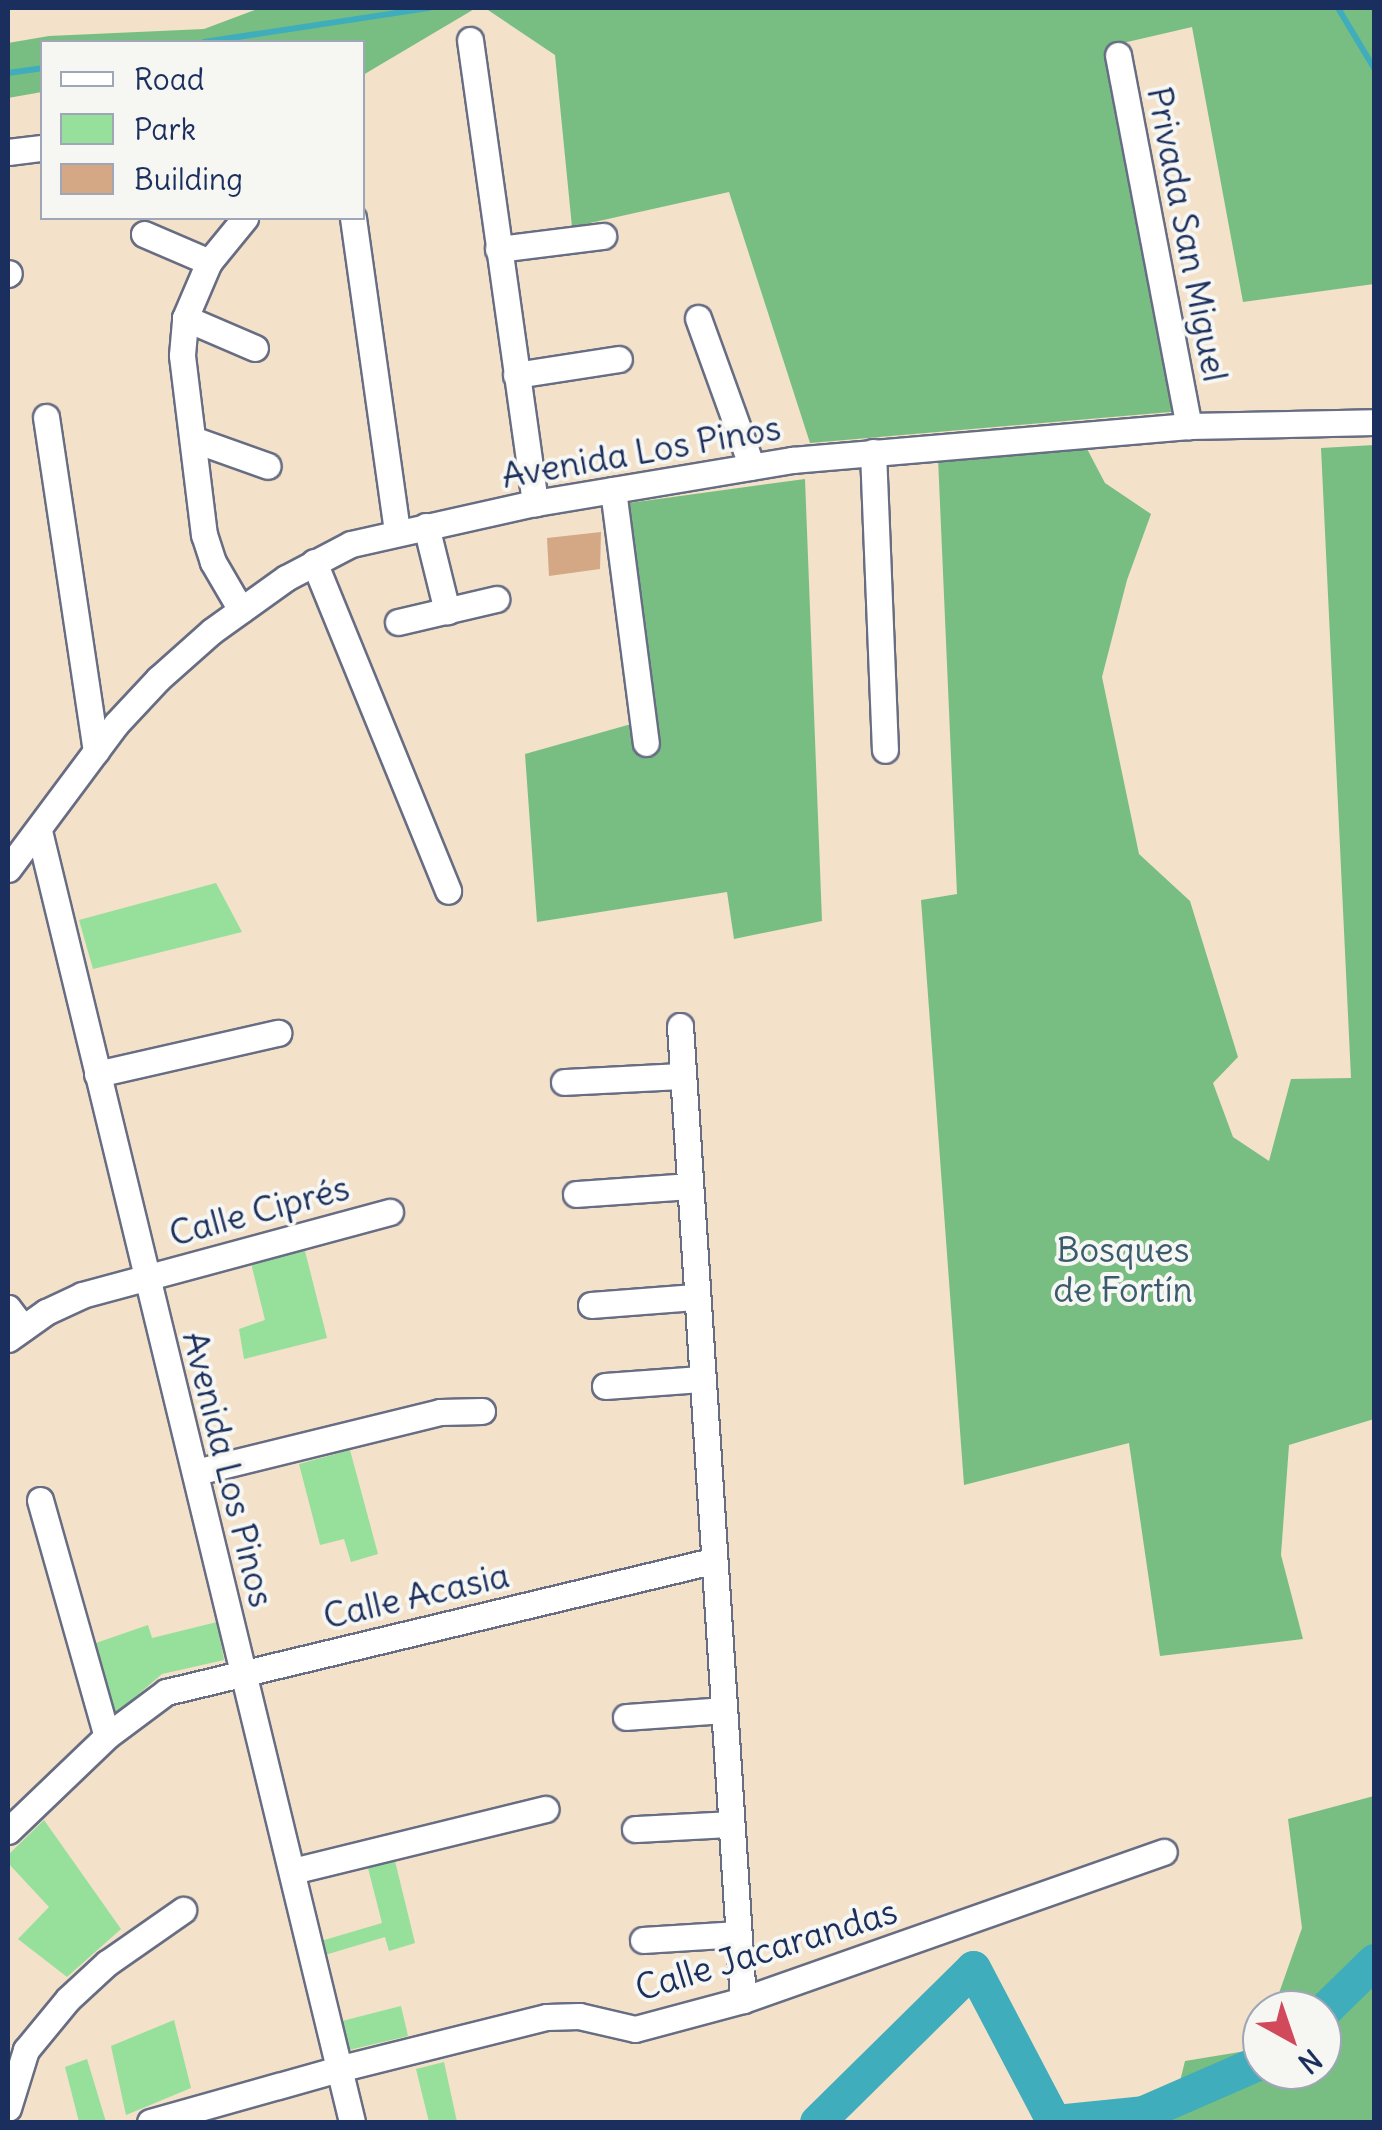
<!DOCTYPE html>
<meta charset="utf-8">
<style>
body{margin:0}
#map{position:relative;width:1382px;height:2130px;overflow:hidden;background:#f3e1c9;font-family:Delius,sans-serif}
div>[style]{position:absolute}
.green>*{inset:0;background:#96e09b}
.forest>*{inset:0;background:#78be83}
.stream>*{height:6px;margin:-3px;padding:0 3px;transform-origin:3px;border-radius:3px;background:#3fadbb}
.river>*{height:35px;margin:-17.5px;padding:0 17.5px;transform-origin:17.5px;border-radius:17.5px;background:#3fadbb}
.building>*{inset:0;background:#d4a884}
.roads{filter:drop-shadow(2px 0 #676d83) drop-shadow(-2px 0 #676d83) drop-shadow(0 2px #676d83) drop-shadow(0 -2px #676d83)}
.minor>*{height:25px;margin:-12.5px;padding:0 12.5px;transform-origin:12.5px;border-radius:12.5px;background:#fff}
span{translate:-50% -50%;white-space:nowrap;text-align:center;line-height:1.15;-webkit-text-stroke:8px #f6f6f2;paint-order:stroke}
.street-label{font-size:35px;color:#1b2f5e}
.park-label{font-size:35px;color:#3a5b6d}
.frame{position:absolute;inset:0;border:10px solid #1b2f5e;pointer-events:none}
.legend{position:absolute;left:40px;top:40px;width:325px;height:180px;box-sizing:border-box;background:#f6f6f2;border:2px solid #9ea6b7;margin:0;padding:12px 18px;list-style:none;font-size:30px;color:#1b2f5e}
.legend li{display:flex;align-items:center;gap:20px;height:50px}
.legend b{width:50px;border:2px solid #9ea6b7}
.north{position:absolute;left:1242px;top:1990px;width:100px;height:100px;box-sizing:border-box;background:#f6f6f2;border:2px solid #9ea6b7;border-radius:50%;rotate:140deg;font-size:28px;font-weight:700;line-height:40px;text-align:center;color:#1b2f5e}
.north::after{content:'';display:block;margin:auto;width:35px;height:45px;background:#d1495b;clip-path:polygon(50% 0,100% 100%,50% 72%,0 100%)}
</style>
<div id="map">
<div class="green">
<div style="clip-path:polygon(216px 883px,242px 932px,93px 969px,79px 920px)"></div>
<div style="clip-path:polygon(304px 1247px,327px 1338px,244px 1359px,239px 1329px,265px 1320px,251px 1263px)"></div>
<div style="clip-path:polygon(350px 1450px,378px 1554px,351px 1562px,344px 1539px,320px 1545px,299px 1464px)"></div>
<div style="clip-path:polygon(217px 1622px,224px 1660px,162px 1674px,113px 1716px,93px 1644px,148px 1625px,152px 1638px)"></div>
<div style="clip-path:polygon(44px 1820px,121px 1929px,67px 1977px,18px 1939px,49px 1907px,8px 1863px,8px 1855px)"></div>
<div style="clip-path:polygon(395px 1861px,415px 1943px,389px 1951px,385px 1937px,325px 1955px,321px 1941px,382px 1923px,368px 1868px)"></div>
<div style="clip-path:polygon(401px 2006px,408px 2036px,349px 2050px,342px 2021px)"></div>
<div style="clip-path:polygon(174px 2020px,191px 2088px,126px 2115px,111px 2046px)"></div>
<div style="clip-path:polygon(87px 2059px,106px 2122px,79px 2122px,65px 2067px)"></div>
<div style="clip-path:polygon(444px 2062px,457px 2122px,429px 2122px,416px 2069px)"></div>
</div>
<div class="forest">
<div style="clip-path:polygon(260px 8px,476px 8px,363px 75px,362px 42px,42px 42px,42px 92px,8px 98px,8px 43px,49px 36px,204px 29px)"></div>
<div style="clip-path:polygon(485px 8px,1374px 8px,1374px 284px,1243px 302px,1192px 27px,1110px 46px,1182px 411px,810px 443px,729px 192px,572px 227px,555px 55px)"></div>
<div style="clip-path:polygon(1085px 445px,1105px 483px,1151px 514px,1127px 580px,1102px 677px,1139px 854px,1190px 901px,1238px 1057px,1213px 1083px,1233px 1137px,1269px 1161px,1291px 1079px,1351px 1078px,1321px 448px,1374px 445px,1374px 1419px,1289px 1445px,1281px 1555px,1303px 1639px,1160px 1656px,1129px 1443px,964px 1485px,921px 900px,957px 894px,938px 458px)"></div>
<div style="clip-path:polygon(805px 479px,822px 921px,734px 939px,727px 892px,537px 922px,525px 754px,656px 717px,622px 504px)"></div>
<div style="clip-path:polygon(1374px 1796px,1374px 2122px,1170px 2122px,1185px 2061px,1258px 2049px,1262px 2040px,1262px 2070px,1322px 2070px,1322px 2010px,1273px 2010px,1302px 1928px,1288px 1819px)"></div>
</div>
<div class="stream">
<div style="left:1338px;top:8px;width:70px;rotate:59deg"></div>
<div style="left:204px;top:42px;width:228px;rotate:-8.6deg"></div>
<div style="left:8px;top:73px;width:34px;rotate:-8deg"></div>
</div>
<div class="river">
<div style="left:1322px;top:2012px;width:73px;rotate:-44.4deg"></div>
<div style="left:817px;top:2122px;width:219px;rotate:-44.6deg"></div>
<div style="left:973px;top:1968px;width:174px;rotate:62.3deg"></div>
<div style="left:1056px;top:2122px;width:87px;rotate:-5.9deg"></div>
<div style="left:1143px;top:2113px;width:130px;rotate:-23.6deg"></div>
</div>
<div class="building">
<div style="clip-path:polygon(601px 532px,600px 569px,549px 576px,547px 538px)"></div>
</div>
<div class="roads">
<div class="minor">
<div style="left:470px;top:40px;width:468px;rotate:82deg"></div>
<div style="left:1118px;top:55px;width:378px;rotate:79.2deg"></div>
<div style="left:8px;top:152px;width:34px;rotate:-7deg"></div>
<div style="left:353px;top:218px;width:317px;rotate:82deg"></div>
<div style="left:144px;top:234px;width:71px;rotate:23.3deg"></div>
<div style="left:498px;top:249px;width:106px;rotate:-7.1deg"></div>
<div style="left:8px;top:274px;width:1px;rotate:-45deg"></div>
<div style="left:185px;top:318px;width:76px;rotate:23.2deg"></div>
<div style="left:698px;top:318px;width:158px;rotate:70.1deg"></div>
<div style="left:516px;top:375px;width:104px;rotate:-8.8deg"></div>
<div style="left:46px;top:417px;width:338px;rotate:81.5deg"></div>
<div style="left:195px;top:440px;width:77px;rotate:19.6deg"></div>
<div style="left:873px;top:452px;width:298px;rotate:87.7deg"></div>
<div style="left:613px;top:490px;width:255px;rotate:82.6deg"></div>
<div style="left:426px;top:526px;width:88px;rotate:76.1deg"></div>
<div style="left:314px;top:562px;width:355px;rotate:67.8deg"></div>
<div style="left:241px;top:610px;width:56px;rotate:-120.3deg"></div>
<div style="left:213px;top:562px;width:28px;rotate:-108deg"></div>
<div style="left:204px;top:535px;width:181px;rotate:-97deg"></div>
<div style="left:182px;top:355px;width:37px;rotate:-85deg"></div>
<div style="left:185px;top:318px;width:61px;rotate:-66.8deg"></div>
<div style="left:209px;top:262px;width:57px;rotate:-50.7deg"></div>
<div style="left:398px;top:622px;width:101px;rotate:-13.2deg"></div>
<div style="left:39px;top:831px;width:1328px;rotate:76.37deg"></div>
<div style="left:8px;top:869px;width:181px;rotate:-53.3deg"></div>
<div style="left:116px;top:724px;width:62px;rotate:-47deg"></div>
<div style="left:158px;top:679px;width:72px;rotate:-41.6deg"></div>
<div style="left:212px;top:631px;width:91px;rotate:-35.6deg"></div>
<div style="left:286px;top:578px;width:73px;rotate:-27.6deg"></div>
<div style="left:351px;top:544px;width:189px;rotate:-12.6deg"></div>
<div style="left:535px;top:503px;width:261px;rotate:-9.5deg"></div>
<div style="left:792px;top:460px;width:398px;rotate:-4.9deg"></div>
<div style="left:1189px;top:426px;width:185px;rotate:-1.2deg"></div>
<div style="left:680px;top:1026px;width:976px;rotate:86.3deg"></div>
<div style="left:97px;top:1074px;width:186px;rotate:-12.8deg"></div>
<div style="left:564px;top:1082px;width:119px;rotate:-2.9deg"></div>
<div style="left:576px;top:1194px;width:113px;rotate:-4deg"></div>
<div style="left:591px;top:1305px;width:104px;rotate:-4.4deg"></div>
<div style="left:8px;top:1308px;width:25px;rotate:53deg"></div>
<div style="left:8px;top:1339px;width:47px;rotate:-35.4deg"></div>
<div style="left:46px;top:1312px;width:40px;rotate:-25deg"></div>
<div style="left:82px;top:1295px;width:319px;rotate:-15.1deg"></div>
<div style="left:605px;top:1386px;width:96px;rotate:-4.2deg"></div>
<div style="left:196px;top:1472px;width:251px;rotate:-13.8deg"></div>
<div style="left:440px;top:1412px;width:42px;rotate:-1.4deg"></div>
<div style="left:40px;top:1500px;width:245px;rotate:74.2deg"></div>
<div style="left:626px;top:1717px;width:97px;rotate:-4.1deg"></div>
<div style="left:635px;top:1829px;width:95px;rotate:-3deg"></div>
<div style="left:8px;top:1831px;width:137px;rotate:-43.8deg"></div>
<div style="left:107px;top:1736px;width:74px;rotate:-36.7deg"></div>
<div style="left:166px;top:1692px;width:561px;rotate:-13.49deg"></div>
<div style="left:293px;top:1871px;width:260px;rotate:-13.8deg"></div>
<div style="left:643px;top:1940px;width:95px;rotate:-3.6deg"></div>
<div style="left:8px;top:2108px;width:61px;rotate:-72.8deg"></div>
<div style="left:26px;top:2050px;width:66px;rotate:-50.5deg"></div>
<div style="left:68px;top:1999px;width:53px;rotate:-42.7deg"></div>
<div style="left:107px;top:1963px;width:93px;rotate:-34.9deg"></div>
<div style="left:150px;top:2122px;width:195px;rotate:-15.7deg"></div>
<div style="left:338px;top:2069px;width:215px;rotate:-14deg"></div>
<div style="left:547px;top:2017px;width:32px;rotate:-2deg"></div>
<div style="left:579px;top:2016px;width:57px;rotate:13.1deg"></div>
<div style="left:635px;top:2029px;width:112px;rotate:-15deg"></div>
<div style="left:743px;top:2000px;width:446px;rotate:-19.4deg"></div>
</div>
</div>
<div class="street-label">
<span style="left:1188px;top:234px;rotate:79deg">Privada San Miguel</span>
<span style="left:641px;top:451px;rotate:-10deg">Avenida Los Pinos</span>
<span style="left:259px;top:1210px;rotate:-15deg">Calle Ciprés</span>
<span style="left:229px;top:1469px;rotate:76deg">Avenida Los Pinos</span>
<span style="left:416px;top:1595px;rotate:-13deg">Calle Acasia</span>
<span style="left:766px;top:1949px;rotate:-17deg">Calle Jacarandas</span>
</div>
<div class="park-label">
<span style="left:1123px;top:1269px">Bosques<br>de Fortín</span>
</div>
<div class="frame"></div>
<ul class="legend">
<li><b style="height:12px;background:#fff"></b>Road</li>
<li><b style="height:28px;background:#96e09b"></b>Park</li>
<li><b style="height:28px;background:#d4a884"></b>Building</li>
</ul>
<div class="north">N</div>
</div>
